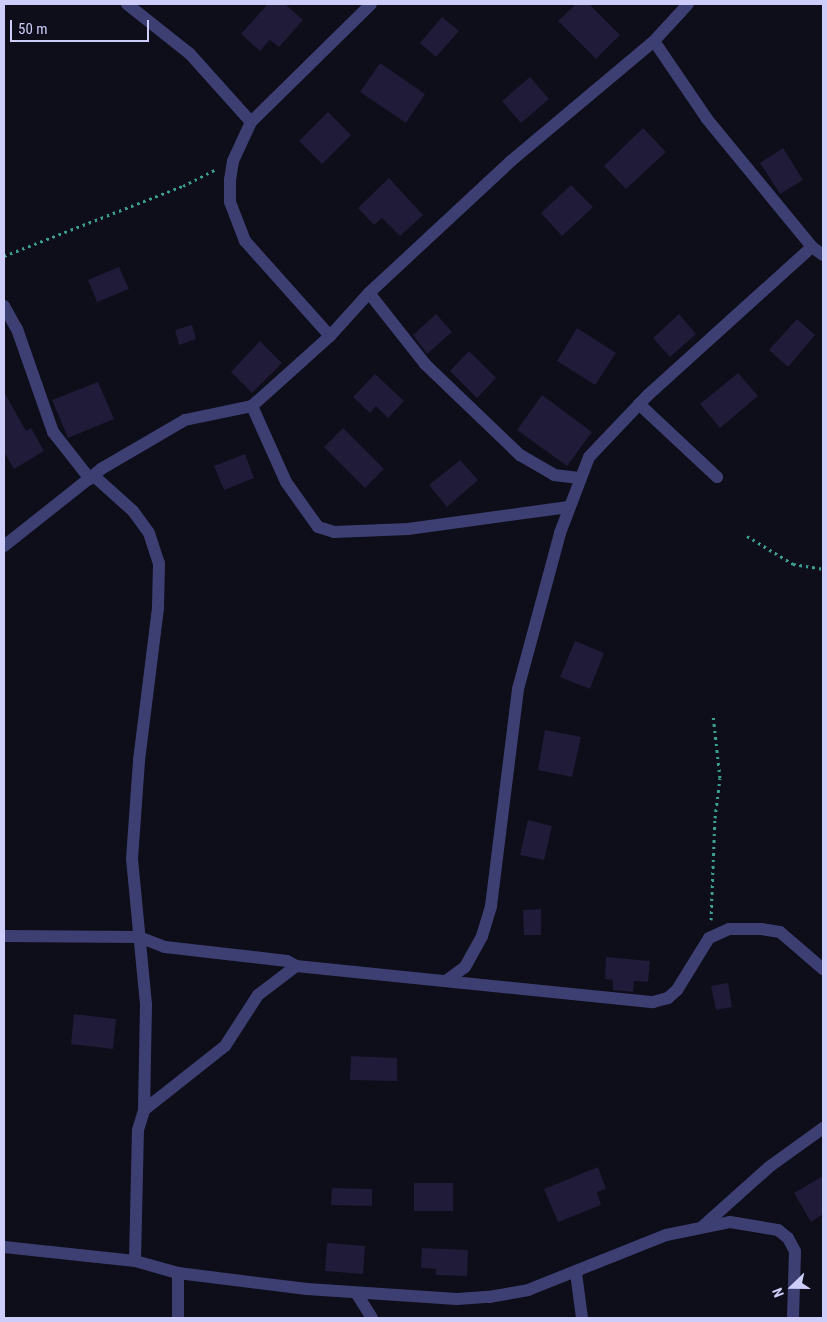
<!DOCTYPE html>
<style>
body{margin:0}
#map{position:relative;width:827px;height:1322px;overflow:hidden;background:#0e0d1a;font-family:"Roboto Condensed",sans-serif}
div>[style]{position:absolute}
.building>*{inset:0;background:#1f1b38}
.path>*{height:3px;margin-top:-1.5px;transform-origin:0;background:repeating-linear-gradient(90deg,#3a9e91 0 2.5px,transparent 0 6.5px)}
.minor>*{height:12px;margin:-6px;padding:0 6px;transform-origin:6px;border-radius:6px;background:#3d3f73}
span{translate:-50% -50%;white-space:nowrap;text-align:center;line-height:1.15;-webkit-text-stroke:4px #0e0d1a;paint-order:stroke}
.frame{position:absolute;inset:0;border:5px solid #ceccf9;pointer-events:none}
.north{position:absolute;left:767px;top:1262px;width:50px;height:50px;-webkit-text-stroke:4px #0e0d1a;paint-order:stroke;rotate:248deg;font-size:14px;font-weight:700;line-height:20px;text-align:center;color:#ceccf9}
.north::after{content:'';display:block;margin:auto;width:18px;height:22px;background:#ceccf9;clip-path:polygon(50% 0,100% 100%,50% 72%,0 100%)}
.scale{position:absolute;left:10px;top:20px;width:139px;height:22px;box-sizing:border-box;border:2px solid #ceccf9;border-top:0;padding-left:6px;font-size:15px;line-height:18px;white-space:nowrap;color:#ceccf9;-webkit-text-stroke:4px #0e0d1a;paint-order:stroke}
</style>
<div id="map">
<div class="building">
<div style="clip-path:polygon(268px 4px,285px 4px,303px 20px,279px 47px,270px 40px,260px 51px,241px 34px)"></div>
<div style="clip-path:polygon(576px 4px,589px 4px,620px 35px,596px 59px,558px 21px)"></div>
<div style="clip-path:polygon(442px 17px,459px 31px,436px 57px,420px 43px)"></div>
<div style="clip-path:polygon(380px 63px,425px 94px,406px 123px,360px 92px)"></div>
<div style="clip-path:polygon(530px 77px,549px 99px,521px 123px,502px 101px)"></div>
<div style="clip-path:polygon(328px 112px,351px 135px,322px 164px,299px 141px)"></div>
<div style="clip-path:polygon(643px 128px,666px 152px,626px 189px,604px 166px)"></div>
<div style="clip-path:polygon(783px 148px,803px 180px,780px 194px,760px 163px)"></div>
<div style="clip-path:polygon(389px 178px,423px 215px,400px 236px,382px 218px,374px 225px,358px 208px)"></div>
<div style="clip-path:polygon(571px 185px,593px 207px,562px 236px,541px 213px)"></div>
<div style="clip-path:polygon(119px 267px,129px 289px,97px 302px,88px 280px)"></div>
<div style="clip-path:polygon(436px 314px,452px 332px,427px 354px,413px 335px)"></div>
<div style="clip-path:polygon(679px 314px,696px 334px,670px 357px,653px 338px)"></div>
<div style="clip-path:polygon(797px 319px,815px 335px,788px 367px,769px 350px)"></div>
<div style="clip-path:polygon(192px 325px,196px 339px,179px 345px,175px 330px)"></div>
<div style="clip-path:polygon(577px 328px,616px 353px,595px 385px,557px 361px)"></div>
<div style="clip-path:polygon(260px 341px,282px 363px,252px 393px,231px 372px)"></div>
<div style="clip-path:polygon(469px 351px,496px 378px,477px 398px,450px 371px)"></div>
<div style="clip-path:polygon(738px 373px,758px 396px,720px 428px,700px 404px)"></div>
<div style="clip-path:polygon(375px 374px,404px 401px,388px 418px,376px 406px,370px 413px,353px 397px)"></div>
<div style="clip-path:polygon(98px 382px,114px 419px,68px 438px,52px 400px)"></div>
<div style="clip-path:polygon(4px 392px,26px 431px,31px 428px,44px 451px,14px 469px,4px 452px)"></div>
<div style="clip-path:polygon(542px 395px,592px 432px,567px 466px,517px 430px)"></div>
<div style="clip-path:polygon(343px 428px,384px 469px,365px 488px,324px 447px)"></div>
<div style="clip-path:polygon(245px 454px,254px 478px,224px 490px,214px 466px)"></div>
<div style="clip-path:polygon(460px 460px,478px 480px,447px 507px,429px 485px)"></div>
<div style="clip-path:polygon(575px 641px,604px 653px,590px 689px,560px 677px)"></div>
<div style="clip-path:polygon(545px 730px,581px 737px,572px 777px,538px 770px)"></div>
<div style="clip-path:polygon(528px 820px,552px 826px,544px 860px,520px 855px)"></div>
<div style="clip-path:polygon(541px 909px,541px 935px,524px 935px,523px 910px)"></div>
<div style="clip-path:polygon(606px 957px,650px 961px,648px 982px,634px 981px,633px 992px,613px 990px,613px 980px,605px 979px)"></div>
<div style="clip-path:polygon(728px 983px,732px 1007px,716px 1010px,711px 986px)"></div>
<div style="clip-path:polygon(74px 1014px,116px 1019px,113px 1049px,71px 1044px)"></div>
<div style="clip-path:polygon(351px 1056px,397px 1058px,397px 1081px,350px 1080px)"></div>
<div style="clip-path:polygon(598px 1167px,606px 1189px,597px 1192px,601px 1205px,558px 1222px,544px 1189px)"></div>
<div style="clip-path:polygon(823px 1176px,823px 1214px,811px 1222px,794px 1193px)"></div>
<div style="clip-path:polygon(414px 1183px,453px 1183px,453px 1211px,414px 1211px)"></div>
<div style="clip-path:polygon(332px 1188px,372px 1189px,372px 1206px,331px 1205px)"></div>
<div style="clip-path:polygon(327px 1243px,365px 1246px,363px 1274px,325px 1271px)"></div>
<div style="clip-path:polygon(422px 1248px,468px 1250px,467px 1276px,436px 1275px,436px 1269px,421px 1268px)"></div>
</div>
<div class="path">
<div style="left:4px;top:256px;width:192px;rotate:-21.4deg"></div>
<div style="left:183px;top:186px;width:38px;rotate:-27deg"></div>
<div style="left:747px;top:536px;width:54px;rotate:31.3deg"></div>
<div style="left:793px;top:564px;width:30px;rotate:9deg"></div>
<div style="left:711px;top:920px;width:102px;rotate:-87.8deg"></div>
<div style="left:715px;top:818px;width:40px;rotate:-82.9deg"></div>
<div style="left:720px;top:778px;width:63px;rotate:-96.3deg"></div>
</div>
<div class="minor">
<div style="left:127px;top:4px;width:80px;rotate:38.4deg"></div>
<div style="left:190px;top:54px;width:91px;rotate:48.1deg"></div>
<div style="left:654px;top:41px;width:94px;rotate:55.8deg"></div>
<div style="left:707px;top:119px;width:166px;rotate:50.6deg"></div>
<div style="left:812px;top:247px;width:14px;rotate:36deg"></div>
<div style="left:369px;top:293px;width:90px;rotate:51.7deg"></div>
<div style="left:425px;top:364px;width:132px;rotate:43.8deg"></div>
<div style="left:520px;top:455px;width:39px;rotate:30deg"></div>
<div style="left:554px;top:475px;width:25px;rotate:7deg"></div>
<div style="left:4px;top:306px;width:26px;rotate:61deg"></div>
<div style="left:17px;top:329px;width:109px;rotate:70.7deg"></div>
<div style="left:53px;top:432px;width:60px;rotate:51.8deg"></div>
<div style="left:330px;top:336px;width:127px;rotate:-131.8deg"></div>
<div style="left:245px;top:241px;width:42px;rotate:-111deg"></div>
<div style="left:230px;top:202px;width:22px;rotate:-90deg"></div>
<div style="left:230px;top:180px;width:19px;rotate:-81deg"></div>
<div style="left:233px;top:161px;width:43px;rotate:-65.2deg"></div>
<div style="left:251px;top:122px;width:168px;rotate:-44.5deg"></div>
<div style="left:639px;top:404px;width:107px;rotate:43.1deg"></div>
<div style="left:252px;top:406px;width:83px;rotate:65.9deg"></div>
<div style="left:286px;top:482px;width:55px;rotate:54.6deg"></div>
<div style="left:318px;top:527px;width:17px;rotate:17deg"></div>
<div style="left:334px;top:532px;width:74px;rotate:-2.3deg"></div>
<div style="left:408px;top:529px;width:162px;rotate:-7.8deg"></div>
<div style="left:94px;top:476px;width:52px;rotate:41.9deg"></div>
<div style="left:133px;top:511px;width:27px;rotate:54deg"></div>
<div style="left:149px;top:533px;width:32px;rotate:72deg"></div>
<div style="left:159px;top:563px;width:45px;rotate:91.3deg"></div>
<div style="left:158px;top:608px;width:154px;rotate:97.1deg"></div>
<div style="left:139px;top:761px;width:98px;rotate:94.1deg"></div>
<div style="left:132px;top:859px;width:147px;rotate:84.5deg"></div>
<div style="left:146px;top:1005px;width:105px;rotate:91.1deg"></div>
<div style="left:4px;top:546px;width:124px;rotate:-38.4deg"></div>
<div style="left:101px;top:469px;width:97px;rotate:-30.3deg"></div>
<div style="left:185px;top:420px;width:68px;rotate:-11.8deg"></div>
<div style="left:252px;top:406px;width:105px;rotate:-41.9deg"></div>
<div style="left:330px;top:336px;width:58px;rotate:-47.8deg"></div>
<div style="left:369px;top:293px;width:194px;rotate:-42.9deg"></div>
<div style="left:511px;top:161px;width:187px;rotate:-40deg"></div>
<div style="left:654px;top:41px;width:50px;rotate:-47.4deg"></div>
<div style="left:4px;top:936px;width:135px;rotate:0.4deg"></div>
<div style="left:139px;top:937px;width:28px;rotate:21deg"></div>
<div style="left:165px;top:947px;width:123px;rotate:6.5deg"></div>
<div style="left:287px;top:961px;width:10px;rotate:29deg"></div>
<div style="left:447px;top:980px;width:22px;rotate:-36deg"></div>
<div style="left:465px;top:967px;width:35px;rotate:-61deg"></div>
<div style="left:482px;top:936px;width:31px;rotate:-73deg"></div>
<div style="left:491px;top:906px;width:219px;rotate:-82.9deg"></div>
<div style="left:518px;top:689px;width:162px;rotate:-74.9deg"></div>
<div style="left:560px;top:533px;width:81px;rotate:-69.1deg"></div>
<div style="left:589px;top:457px;width:86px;rotate:-46.4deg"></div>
<div style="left:648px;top:395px;width:221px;rotate:-42.1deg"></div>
<div style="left:702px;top:1227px;width:90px;rotate:-41.8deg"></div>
<div style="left:769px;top:1167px;width:67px;rotate:-35.8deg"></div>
<div style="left:4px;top:1247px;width:132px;rotate:6.1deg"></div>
<div style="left:135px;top:1261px;width:45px;rotate:15.6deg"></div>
<div style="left:178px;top:1273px;width:130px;rotate:7.1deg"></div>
<div style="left:307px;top:1289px;width:150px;rotate:3.8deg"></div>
<div style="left:457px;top:1299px;width:32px;rotate:-4deg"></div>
<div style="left:489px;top:1297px;width:40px;rotate:-10deg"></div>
<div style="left:528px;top:1290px;width:149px;rotate:-21.7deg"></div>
<div style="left:666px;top:1235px;width:65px;rotate:-11.5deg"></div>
<div style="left:730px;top:1222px;width:49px;rotate:9.5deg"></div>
<div style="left:778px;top:1230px;width:13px;rotate:39deg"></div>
<div style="left:788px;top:1238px;width:15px;rotate:62deg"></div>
<div style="left:795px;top:1251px;width:67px;rotate:91.7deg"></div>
<div style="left:135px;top:1261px;width:131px;rotate:-88.7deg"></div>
<div style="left:138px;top:1130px;width:21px;rotate:-73deg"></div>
<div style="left:144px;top:1110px;width:103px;rotate:-38.3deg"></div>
<div style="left:225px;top:1046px;width:61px;rotate:-57.1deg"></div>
<div style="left:258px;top:995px;width:48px;rotate:-37.3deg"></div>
<div style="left:296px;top:966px;width:359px;rotate:5.8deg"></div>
<div style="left:653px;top:1002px;width:16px;rotate:-15deg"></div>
<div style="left:668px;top:998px;width:12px;rotate:-42deg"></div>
<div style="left:677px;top:990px;width:61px;rotate:-58.4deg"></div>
<div style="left:709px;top:938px;width:22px;rotate:-24deg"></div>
<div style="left:729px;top:929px;width:32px"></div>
<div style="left:761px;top:929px;width:19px;rotate:9deg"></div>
<div style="left:780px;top:932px;width:57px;rotate:40.7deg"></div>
<div style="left:178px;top:1273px;width:45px;rotate:90deg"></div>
<div style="left:576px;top:1273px;width:45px;rotate:82.4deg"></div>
<div style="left:357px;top:1294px;width:28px;rotate:58deg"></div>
</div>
<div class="frame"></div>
<div class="north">N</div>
<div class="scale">50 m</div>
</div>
